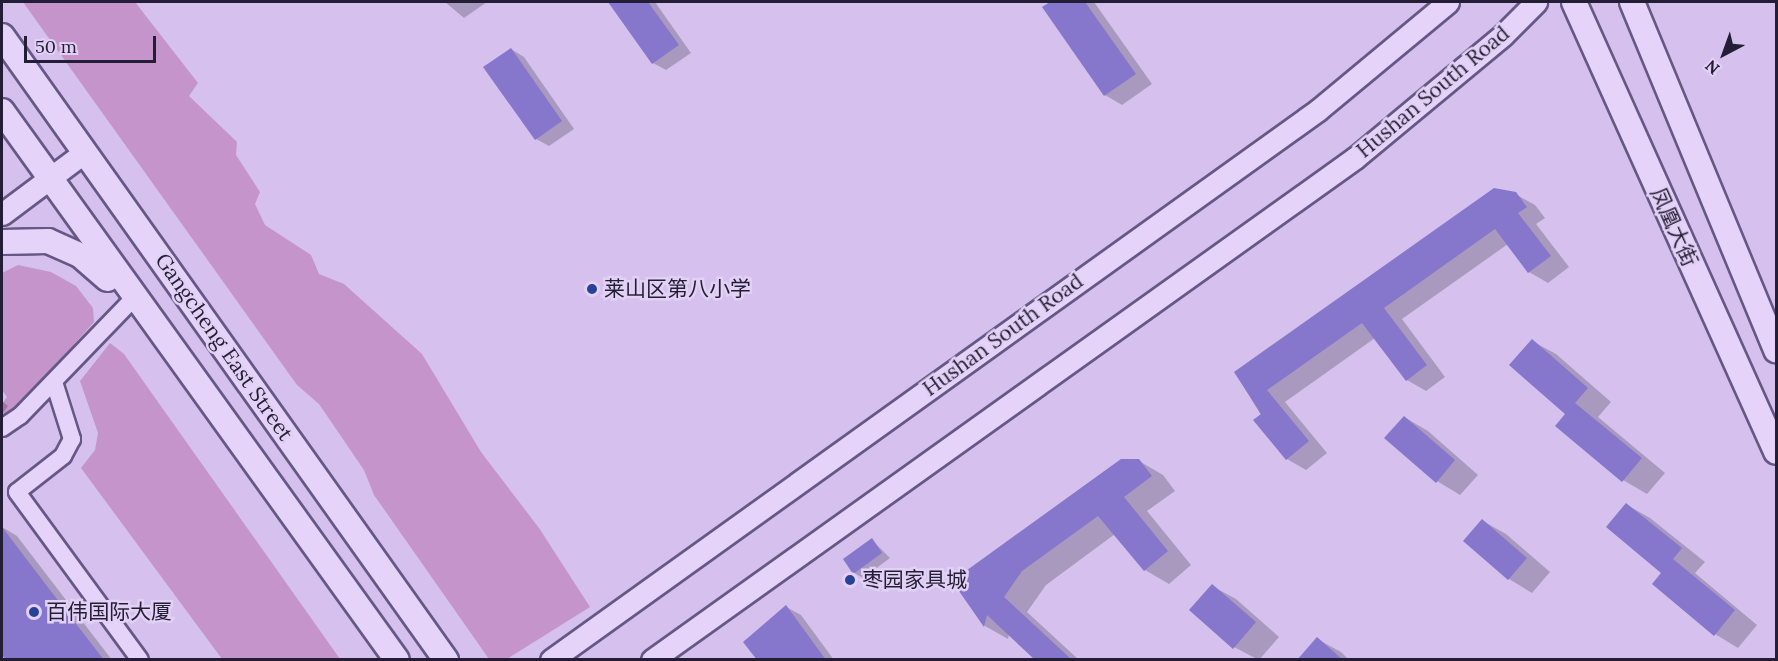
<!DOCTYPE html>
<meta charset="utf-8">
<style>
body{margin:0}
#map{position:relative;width:1778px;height:661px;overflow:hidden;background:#d5c0ee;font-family:Lora,"Noto Sans SC",serif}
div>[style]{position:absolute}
.green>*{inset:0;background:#c594cb}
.shadow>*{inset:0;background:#0003}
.building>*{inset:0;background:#8676cc}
.roads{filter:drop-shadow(2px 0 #665886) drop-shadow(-2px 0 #665886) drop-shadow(0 2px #665886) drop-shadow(0 -2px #665886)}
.minor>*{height:16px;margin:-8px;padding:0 8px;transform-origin:8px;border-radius:8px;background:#e5d3f9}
.tertiary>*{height:21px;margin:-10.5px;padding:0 10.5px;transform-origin:10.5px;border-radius:10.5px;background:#e5d3f9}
.secondary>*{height:24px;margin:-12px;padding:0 12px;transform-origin:12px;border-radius:12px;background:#e5d3f9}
.dots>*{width:16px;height:16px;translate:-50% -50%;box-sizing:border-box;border:3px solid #e2d0f5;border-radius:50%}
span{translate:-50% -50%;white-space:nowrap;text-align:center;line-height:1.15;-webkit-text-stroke:5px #e2d0f5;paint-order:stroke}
.street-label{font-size:21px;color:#231d36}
.poi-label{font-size:21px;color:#231d36}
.left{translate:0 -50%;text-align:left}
.frame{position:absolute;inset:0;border:3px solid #231d36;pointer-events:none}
.north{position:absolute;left:1694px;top:24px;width:60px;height:60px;-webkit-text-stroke:4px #e2d0f5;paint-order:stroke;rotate:221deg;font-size:16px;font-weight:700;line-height:24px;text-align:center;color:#231d36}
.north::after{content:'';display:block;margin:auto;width:21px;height:27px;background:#231d36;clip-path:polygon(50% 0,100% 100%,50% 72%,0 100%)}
.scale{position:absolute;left:24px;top:36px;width:132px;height:27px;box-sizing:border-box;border:3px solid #231d36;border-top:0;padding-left:8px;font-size:18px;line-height:21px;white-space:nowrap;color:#231d36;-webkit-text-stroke:4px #e2d0f5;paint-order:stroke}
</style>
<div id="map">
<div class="green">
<div style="clip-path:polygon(23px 2px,135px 2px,198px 83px,189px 96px,237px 142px,236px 155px,260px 192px,255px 204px,265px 225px,311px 255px,319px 274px,344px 284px,422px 354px,481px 452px,539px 528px,590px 607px,507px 659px,489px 659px,374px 495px,364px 470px,319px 404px,297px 385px)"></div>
<div style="clip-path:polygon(18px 265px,51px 272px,76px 286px,93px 308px,94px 322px,5px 422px,2px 419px,2px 404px,7px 397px,2px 390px,2px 273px)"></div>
<div style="clip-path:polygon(110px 343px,124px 354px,340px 659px,222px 659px,81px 468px,95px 450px,98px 433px,80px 381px)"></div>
</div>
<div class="shadow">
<div style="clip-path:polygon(445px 2px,487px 2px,464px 18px)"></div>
<div style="clip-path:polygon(610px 2px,655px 2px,691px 53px,666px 70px,653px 63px)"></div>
<div style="clip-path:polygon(1052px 2px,1094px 2px,1152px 84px,1122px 105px,1105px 95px,1044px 7px)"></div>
<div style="clip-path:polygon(511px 49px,524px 57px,574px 129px,549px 146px,536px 139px)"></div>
<div style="clip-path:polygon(1515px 194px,1535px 205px,1545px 218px,1536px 224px,1569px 267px,1548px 283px,1529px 272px,1508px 244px,1402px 319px,1445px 377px,1426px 391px,1407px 380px,1375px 338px,1285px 402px,1327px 453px,1306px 470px,1287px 459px,1236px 373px)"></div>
<div style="clip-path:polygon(1532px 341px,1556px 354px,1611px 402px,1598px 417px,1665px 473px,1647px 494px,1623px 480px,1557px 426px,1567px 414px)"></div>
<div style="clip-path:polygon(2px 401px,8px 406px,2px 414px)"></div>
<div style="clip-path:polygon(1404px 417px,1428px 431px,1478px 475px,1460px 495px,1437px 481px)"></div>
<div style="clip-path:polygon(1139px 461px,1163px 475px,1175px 491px,1147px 511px,1191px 565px,1169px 584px,1145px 570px,1115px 534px,1046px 585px,1027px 612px,1079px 660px,1037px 660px,1009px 634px,1008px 639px,985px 626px,954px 582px)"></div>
<div style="clip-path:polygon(1627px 505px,1650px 518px,1705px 562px,1695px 573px,1757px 625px,1738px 648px,1715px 634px)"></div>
<div style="clip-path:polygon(1483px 521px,1506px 534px,1550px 572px,1532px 593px,1509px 579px)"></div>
<div style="clip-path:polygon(2px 527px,17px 536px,112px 660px,7px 660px,2px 652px)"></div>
<div style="clip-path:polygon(872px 540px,890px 558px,863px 578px,854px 573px)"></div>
<div style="clip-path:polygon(1212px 586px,1236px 599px,1279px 637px,1259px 660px,1234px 647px)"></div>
<div style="clip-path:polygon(786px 607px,801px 615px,834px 660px,758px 660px)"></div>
<div style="clip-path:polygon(1317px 639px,1341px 652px,1349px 660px,1299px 660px)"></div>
</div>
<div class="building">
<div style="clip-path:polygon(608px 2px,648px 2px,679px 45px,652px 64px)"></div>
<div style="clip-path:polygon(1050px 2px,1085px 2px,1136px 74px,1104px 96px,1042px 7px)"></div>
<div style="clip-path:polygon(511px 48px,562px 121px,535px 140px,483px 67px)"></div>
<div style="clip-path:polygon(1494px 188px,1516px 192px,1527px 207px,1518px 213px,1551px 256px,1528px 273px,1495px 229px,1384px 308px,1427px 365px,1406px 381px,1362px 323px,1267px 390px,1309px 441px,1286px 460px,1253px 420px,1261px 414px,1234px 372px)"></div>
<div style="clip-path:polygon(1532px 339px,1588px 388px,1575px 403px,1642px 458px,1622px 482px,1555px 426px,1565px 414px,1509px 365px)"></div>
<div style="clip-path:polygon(1404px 416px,1455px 460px,1436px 483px,1384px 438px)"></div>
<div style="clip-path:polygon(1121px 459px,1139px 459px,1152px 476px,1124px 497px,1168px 551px,1144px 571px,1098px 516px,1022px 571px,1004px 597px,1072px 660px,1035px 660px,987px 615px,984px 627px,952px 581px)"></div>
<div style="clip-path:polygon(1626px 503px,1682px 548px,1673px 559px,1735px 610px,1714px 636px,1652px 584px,1661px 573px,1606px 527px)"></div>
<div style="clip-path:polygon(1482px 519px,1527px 558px,1508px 580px,1463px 541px)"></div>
<div style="clip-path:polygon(2px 527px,50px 590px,104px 660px,5px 660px,2px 654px)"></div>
<div style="clip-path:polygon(872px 538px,882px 553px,853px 574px,843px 559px)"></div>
<div style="clip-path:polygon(1212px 584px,1256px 622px,1233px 649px,1189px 610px)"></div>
<div style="clip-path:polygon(786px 605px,826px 660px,757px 660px,743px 642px)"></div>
<div style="clip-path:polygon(1317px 637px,1343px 660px,1297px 660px)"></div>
</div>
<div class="roads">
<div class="minor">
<div style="left:54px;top:382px;width:60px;rotate:72.5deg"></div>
<div style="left:72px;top:439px;width:19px;rotate:118deg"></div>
<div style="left:63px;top:456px;width:58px;rotate:142deg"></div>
<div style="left:17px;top:492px;width:208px;rotate:53.8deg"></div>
<div style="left:2px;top:428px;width:22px;rotate:-34deg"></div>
<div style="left:20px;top:416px;width:164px;rotate:-46deg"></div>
</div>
<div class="tertiary">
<div style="left:2px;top:214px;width:104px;rotate:-36.8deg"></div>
<div style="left:551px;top:660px;width:944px;rotate:-35.64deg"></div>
<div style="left:1318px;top:110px;width:169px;rotate:-39.7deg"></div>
<div style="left:652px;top:660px;width:864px;rotate:-35.53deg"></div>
<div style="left:1355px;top:158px;width:192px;rotate:-39.7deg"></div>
<div style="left:1503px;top:35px;width:47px;rotate:-45deg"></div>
</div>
<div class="secondary">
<div style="left:1574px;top:2px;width:493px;rotate:65.8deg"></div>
<div style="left:1632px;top:2px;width:377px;rotate:67.5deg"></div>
<div style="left:2px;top:36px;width:766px;rotate:54.57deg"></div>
<div style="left:2px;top:111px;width:676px;rotate:54.27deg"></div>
<div style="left:2px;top:242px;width:46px;rotate:-1.2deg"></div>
<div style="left:48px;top:241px;width:36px;rotate:24deg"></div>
<div style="left:81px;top:256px;width:35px;rotate:41deg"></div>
</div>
</div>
<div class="dots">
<div style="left:592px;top:289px;background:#284295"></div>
<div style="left:850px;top:580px;background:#284295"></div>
<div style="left:34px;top:612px;background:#284295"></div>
</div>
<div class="street-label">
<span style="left:1433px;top:92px;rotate:-40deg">Hushan South Road</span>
<span style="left:1674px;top:227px;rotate:66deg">凤凰大街</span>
<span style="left:1003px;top:335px;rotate:-36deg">Hushan South Road</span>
<span style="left:224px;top:347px;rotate:55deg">Gangcheng East Street</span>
</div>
<div class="poi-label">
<span class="left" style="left:604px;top:289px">莱山区第八小学</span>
<span class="left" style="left:862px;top:580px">枣园家具城</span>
<span class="left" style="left:46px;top:612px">百伟国际大厦</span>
</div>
<div class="frame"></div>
<div class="north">N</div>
<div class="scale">50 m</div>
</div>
